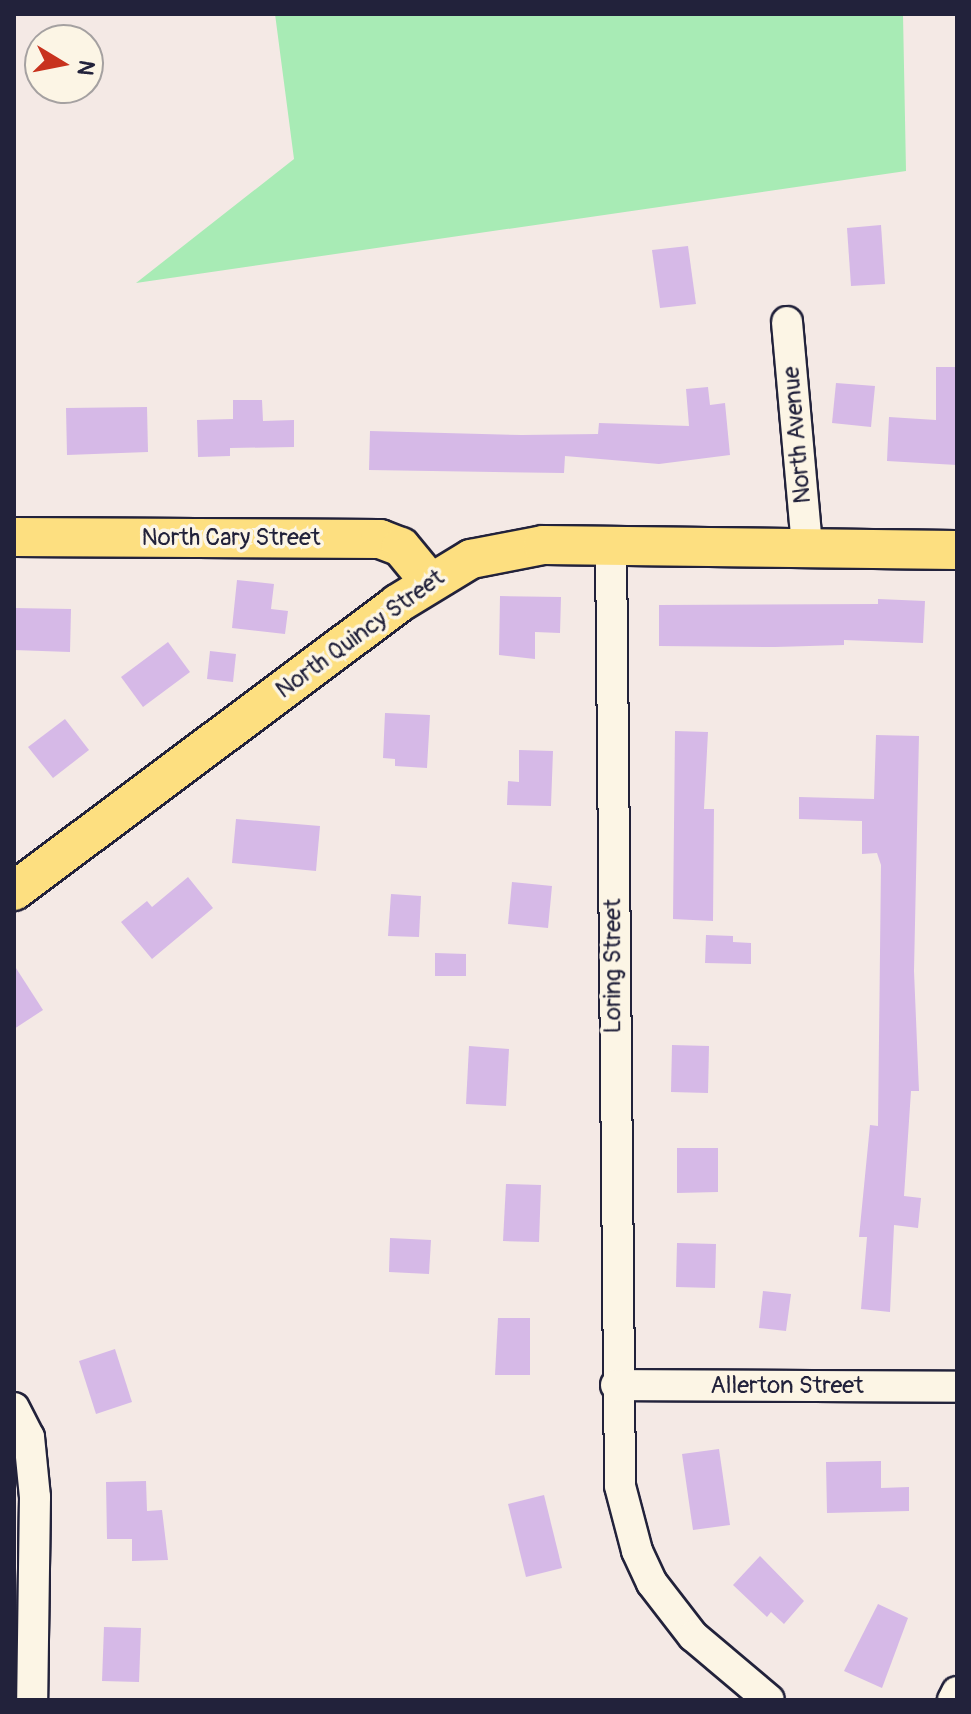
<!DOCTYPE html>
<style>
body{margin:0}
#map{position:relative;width:971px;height:1714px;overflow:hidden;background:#f4e9e5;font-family:Pangolin,sans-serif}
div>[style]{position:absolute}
.green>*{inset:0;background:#a8ebb5}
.building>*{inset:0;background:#d6b9e7}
.roads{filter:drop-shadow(2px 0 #22223b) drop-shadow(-2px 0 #22223b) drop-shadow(0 2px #22223b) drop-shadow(0 -2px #22223b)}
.minor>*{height:30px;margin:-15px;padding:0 15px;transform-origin:15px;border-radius:15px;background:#fcf5e5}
.major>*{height:38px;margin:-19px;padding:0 19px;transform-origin:19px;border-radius:19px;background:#fddf80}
span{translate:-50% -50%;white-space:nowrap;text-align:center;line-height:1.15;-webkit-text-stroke:7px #fcf5e5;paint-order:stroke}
.street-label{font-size:24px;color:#22223b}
.frame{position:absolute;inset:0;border:16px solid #22223b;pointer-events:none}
.north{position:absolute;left:24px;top:24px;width:80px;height:80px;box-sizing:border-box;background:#fcf5e5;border:2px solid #a5a1a1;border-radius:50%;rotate:100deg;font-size:22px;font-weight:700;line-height:32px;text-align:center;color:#22223b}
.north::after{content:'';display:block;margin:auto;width:28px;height:36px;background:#c8321e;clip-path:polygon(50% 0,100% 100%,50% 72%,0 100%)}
</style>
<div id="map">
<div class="green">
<div style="clip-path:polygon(275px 14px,903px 14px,906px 171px,136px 283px,294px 159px)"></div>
</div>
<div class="building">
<div style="clip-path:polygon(881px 225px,885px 284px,851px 286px,847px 228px)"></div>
<div style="clip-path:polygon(688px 246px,696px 304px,660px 308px,652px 250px)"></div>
<div style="clip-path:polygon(936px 367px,957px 367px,957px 465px,887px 461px,889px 417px,936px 420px)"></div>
<div style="clip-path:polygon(836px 383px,875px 386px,871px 427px,832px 423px)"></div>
<div style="clip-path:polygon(708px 387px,710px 405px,725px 403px,730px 455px,659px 464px,565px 456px,564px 473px,369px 470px,370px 431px,522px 435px,598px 434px,599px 423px,689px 426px,686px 389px)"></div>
<div style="clip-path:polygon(233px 400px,262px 400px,263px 421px,294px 420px,294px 447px,230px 448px,230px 456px,198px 457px,197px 420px,233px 419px)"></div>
<div style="clip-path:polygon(147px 407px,148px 452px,67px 455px,66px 408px)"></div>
<div style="clip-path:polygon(237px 580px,274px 584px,271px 609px,288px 611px,285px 634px,232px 628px)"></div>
<div style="clip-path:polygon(500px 596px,561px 597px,560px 633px,535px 632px,535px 659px,499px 655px)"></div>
<div style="clip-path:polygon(878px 599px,925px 601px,923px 643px,844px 640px,844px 645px,775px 647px,659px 646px,659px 605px,878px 604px)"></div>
<div style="clip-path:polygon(14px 608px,71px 609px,70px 652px,14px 650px)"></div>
<div style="clip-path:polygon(168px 642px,190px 672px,143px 707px,121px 677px)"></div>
<div style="clip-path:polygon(210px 651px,236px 654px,233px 682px,207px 679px)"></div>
<div style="clip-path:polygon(385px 713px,430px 715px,427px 768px,395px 766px,395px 759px,383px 758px)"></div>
<div style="clip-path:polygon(65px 719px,89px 750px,53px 778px,28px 747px)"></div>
<div style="clip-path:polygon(675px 731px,708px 732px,704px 809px,714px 809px,713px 921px,673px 919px)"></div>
<div style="clip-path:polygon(876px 735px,919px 736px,914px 971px,919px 1091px,911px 1091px,904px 1196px,921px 1198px,918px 1228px,894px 1225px,890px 1312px,861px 1309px,867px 1237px,859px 1237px,870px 1125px,878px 1126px,881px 865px,877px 853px,862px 854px,862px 821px,799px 819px,799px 797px,874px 799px)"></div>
<div style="clip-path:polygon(519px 750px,553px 751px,551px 806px,507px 805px,508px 781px,519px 782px)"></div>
<div style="clip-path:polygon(236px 819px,320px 826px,316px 871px,232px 863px)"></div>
<div style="clip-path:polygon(188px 877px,213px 908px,152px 959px,121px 922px,147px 901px,152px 907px)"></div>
<div style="clip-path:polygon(512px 882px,552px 886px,548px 928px,508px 924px)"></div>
<div style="clip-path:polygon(391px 894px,421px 896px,419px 937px,388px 936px)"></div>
<div style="clip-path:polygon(706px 935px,733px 936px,733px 942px,751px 943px,751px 964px,705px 963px)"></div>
<div style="clip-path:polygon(435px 953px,466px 954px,466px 976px,435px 976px)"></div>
<div style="clip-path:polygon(14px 965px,43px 1010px,14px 1029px)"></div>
<div style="clip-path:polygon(672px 1045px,709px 1046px,708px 1093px,671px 1092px)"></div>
<div style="clip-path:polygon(469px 1046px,509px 1049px,506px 1106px,466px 1104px)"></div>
<div style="clip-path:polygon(677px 1148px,718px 1148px,718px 1192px,677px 1193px)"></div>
<div style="clip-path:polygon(506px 1184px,541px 1185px,539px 1242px,503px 1241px)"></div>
<div style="clip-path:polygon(390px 1238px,431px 1240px,429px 1274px,389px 1272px)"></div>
<div style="clip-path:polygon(677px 1243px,716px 1244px,715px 1288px,676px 1287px)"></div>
<div style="clip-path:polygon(763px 1291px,791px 1294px,786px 1331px,759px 1328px)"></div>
<div style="clip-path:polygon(498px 1318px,530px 1318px,530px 1375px,495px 1375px)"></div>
<div style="clip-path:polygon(115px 1349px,132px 1402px,96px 1414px,79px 1361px)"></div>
<div style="clip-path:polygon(719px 1449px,730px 1525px,693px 1530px,682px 1454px)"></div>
<div style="clip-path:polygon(881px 1461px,881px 1488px,909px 1487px,909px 1511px,827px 1513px,826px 1462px)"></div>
<div style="clip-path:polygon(146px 1481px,147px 1511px,162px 1510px,168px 1560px,132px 1561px,132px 1539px,107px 1539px,106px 1482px)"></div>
<div style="clip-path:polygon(544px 1495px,562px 1568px,526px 1577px,508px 1504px)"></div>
<div style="clip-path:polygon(760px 1556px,804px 1601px,784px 1624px,771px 1612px,767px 1617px,733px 1585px)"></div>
<div style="clip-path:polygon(878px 1604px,908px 1618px,882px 1688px,844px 1671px)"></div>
<div style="clip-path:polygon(104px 1627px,141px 1628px,139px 1682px,102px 1681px)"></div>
</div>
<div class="roads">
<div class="minor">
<div style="left:787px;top:322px;width:227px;rotate:84.9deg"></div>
<div style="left:611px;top:546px;width:940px;rotate:89.45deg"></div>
<div style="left:620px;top:1486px;width:67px;rotate:75.3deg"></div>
<div style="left:637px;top:1551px;width:35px;rotate:65deg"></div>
<div style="left:652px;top:1583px;width:67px;rotate:52.3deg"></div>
<div style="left:693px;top:1636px;width:99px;rotate:40.1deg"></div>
<div style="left:616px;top:1385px;width:341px;rotate:0.3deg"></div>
<div style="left:14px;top:1408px;width:33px;rotate:63deg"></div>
<div style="left:29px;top:1437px;width:60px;rotate:84.3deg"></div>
<div style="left:35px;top:1497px;width:203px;rotate:90.8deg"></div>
<div style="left:953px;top:1700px;width:9px;rotate:-63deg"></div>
</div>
<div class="major">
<div style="left:14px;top:537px;width:366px;rotate:0.3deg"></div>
<div style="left:380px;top:539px;width:22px;rotate:21deg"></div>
<div style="left:401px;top:547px;width:44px;rotate:50.5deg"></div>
<div style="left:14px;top:891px;width:479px;rotate:-36.8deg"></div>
<div style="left:397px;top:604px;width:87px;rotate:-31.3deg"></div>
<div style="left:471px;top:559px;width:73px;rotate:-11deg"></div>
<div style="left:543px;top:545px;width:414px;rotate:0.7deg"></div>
</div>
</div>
<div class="street-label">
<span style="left:797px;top:435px;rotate:-95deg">North Avenue</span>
<span style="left:231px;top:538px">North Cary Street</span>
<span style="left:360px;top:634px;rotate:-36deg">North Quincy Street</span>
<span style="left:613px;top:966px;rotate:-90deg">Loring Street</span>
<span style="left:787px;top:1386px">Allerton Street</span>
</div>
<div class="frame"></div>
<div class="north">N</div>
</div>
